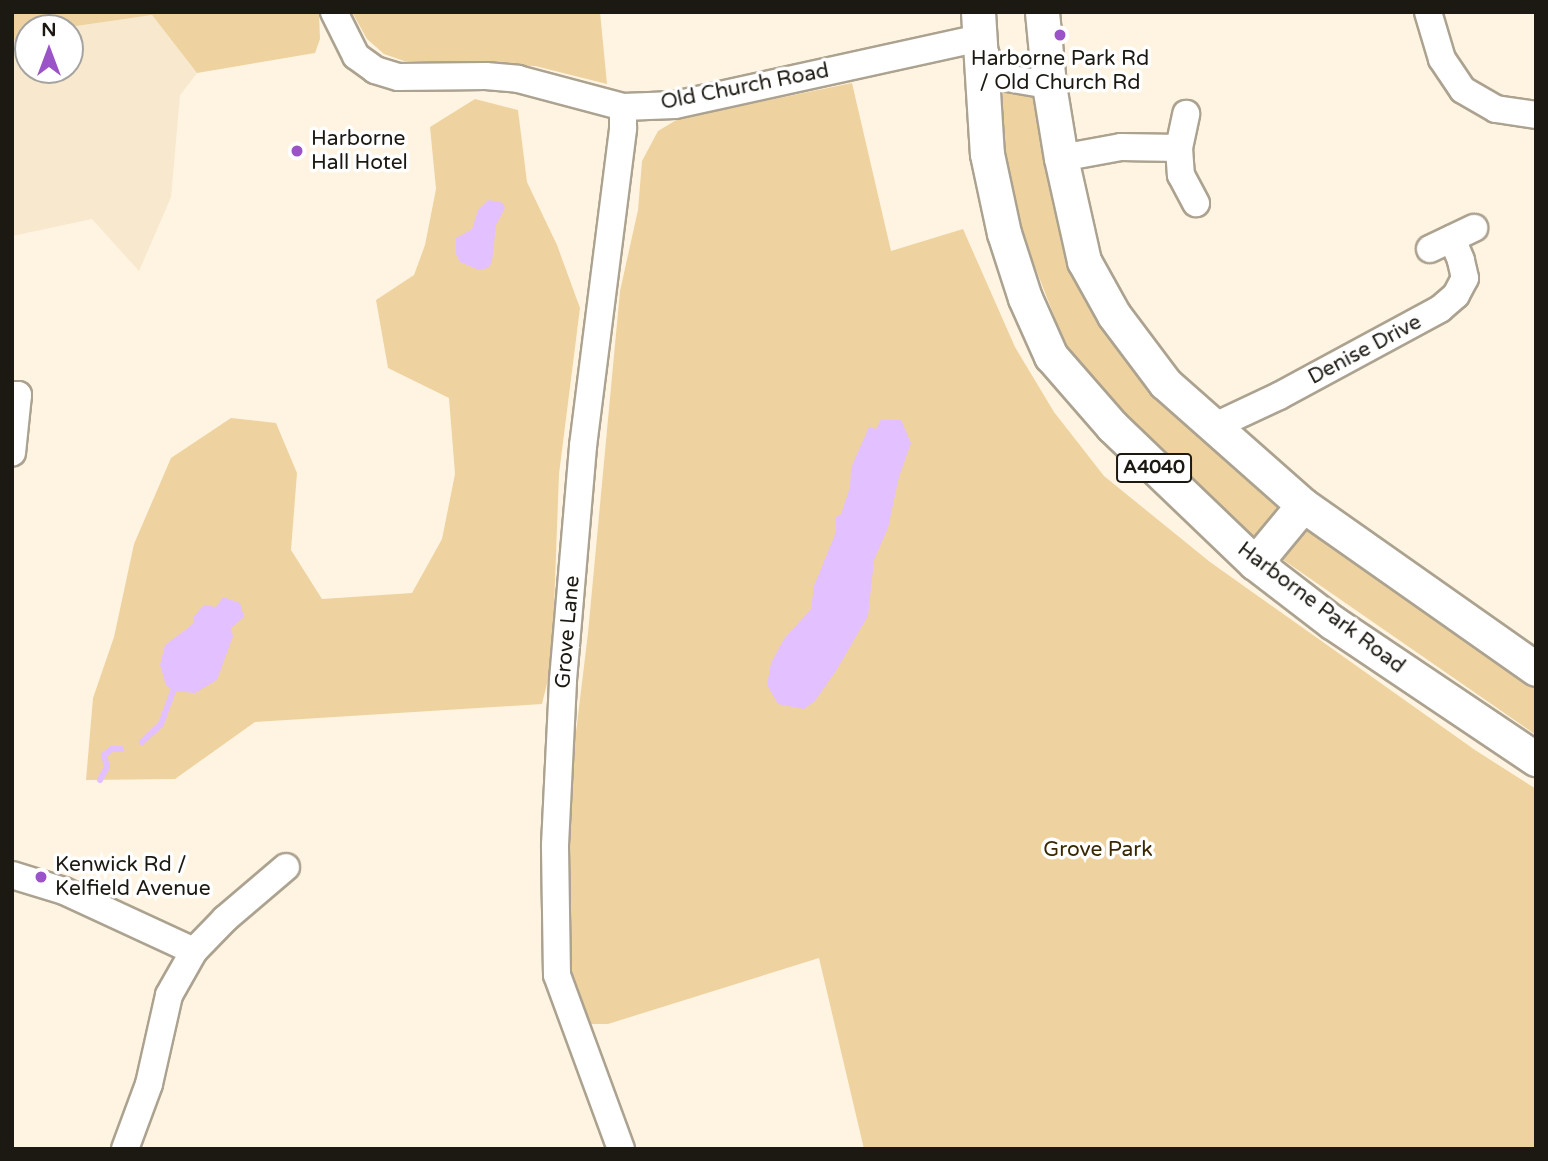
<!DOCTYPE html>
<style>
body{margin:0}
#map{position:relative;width:1548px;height:1161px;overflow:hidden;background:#fff4e1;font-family:"Varela Round",sans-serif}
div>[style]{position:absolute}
.built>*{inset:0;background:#f7e8ce}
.green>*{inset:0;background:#eed3a0}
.water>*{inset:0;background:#e3c0ff}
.stream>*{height:6px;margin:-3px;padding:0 3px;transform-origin:3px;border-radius:3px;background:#e3c0ff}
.roads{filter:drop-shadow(2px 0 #aca290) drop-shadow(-2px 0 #aca290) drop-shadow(0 2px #aca290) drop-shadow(0 -2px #aca290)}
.minor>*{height:26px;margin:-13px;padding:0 13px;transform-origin:13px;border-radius:13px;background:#fff}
.major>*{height:33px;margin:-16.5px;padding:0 16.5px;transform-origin:16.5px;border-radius:16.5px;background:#fff}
.dots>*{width:19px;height:19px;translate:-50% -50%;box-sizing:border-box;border:4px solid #fff;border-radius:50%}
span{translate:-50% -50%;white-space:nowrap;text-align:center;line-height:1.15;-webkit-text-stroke:7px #fff;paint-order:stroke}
.shield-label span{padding:2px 5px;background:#fff;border:2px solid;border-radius:5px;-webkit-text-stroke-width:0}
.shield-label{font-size:19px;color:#1c1912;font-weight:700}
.poi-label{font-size:21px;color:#1c1912}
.left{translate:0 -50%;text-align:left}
.street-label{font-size:21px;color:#1c1912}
.park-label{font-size:21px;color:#382700}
.frame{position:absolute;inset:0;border:14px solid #1c1912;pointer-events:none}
.north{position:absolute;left:14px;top:14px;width:70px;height:70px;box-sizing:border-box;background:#fff;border:2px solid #a4a3a0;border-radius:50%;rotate:0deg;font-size:19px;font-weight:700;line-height:28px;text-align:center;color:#1c1912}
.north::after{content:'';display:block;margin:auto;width:24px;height:32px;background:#9b54c8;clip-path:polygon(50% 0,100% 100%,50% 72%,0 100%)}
</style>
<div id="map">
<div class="built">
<div style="clip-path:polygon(152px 15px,197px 73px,180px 95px,171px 197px,139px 271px,92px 219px,12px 236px,12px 41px,28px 37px,28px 70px,70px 70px,70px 28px,63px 28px)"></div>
</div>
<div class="green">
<div style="clip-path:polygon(12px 12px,319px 12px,320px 39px,315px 53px,197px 73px,152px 15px,63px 28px,28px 28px,28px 37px,12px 41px)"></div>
<div style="clip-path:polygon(352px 12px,600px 12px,607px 84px,535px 66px,404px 61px,384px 54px,367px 39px)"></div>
<div style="clip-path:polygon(852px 83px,891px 251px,963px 229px,1015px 347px,1054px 412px,1104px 476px,1210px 562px,1475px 750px,1536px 789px,1536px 1149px,864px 1149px,819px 958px,608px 1024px,591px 1024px,578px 1007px,568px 978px,568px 798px,588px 633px,620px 291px,638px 210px,642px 161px,658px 131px,678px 119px)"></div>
<div style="clip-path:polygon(994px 88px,1040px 94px,1073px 259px,1321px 529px,1536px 687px,1536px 735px,1253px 539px,1158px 457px,1067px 349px,1012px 208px)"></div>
<div style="clip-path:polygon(475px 99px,518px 110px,527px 182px,557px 245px,580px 308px,559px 474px,552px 663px,542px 704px,255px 722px,175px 779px,86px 780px,93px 698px,114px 637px,134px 544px,171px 458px,231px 418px,276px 423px,297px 473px,291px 550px,322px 599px,412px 593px,442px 539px,455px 474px,449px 398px,388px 368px,376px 300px,414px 275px,425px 245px,436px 189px,430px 127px)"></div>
</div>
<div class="water">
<div style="clip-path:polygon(489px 200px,503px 203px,505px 208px,496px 225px,492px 262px,488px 268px,479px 270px,460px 262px,456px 254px,456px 238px,472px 229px,478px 210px)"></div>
<div style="clip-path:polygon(881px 420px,901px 420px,911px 443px,899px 477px,888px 528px,874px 560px,868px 616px,836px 671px,815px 701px,804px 709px,778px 704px,767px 685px,771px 663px,784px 639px,811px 609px,814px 586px,836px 532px,836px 517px,841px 514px,850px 487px,851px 468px,869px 427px,876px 429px)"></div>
<div style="clip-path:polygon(223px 597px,240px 603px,244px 617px,231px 628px,233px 636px,217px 680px,195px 693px,173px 691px,166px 685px,160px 665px,165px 645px,193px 624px,194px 616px,204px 605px,216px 607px)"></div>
</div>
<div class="stream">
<div style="left:142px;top:742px;width:26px;rotate:-43deg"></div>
<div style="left:161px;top:724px;width:35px;rotate:-70deg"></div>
<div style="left:100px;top:780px;width:15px;rotate:-62deg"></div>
<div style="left:107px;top:767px;width:12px;rotate:-104deg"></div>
<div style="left:104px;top:755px;width:10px;rotate:-37deg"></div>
<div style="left:112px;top:749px;width:9px"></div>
</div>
<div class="roads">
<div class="minor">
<div style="left:334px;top:12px;width:49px;rotate:63.4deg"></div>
<div style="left:356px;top:56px;width:24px;rotate:36deg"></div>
<div style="left:375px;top:70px;width:24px;rotate:17deg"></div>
<div style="left:398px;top:77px;width:88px;rotate:-0.7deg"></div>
<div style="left:486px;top:76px;width:32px;rotate:5deg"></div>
<div style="left:518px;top:79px;width:109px;rotate:14.9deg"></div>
<div style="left:623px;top:107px;width:52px;rotate:-2.2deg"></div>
<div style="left:675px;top:105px;width:311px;rotate:-12.4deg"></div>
<div style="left:1428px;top:12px;width:49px;rotate:73.4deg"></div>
<div style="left:1442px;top:59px;width:37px;rotate:56deg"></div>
<div style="left:1463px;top:90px;width:38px;rotate:30deg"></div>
<div style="left:1496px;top:109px;width:40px;rotate:8.5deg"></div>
<div style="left:983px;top:48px;width:30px;rotate:67deg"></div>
<div style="left:995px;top:76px;width:55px;rotate:9.5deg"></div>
<div style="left:1179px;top:148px;width:35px;rotate:-78deg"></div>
<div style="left:1061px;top:158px;width:61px;rotate:-10.4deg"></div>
<div style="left:1121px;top:147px;width:58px;rotate:1deg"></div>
<div style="left:1179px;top:148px;width:27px;rotate:86deg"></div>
<div style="left:1181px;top:175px;width:32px;rotate:62deg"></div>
<div style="left:1430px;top:249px;width:49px;rotate:-25.5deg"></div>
<div style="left:12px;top:395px;width:6px"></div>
<div style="left:18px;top:395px;width:58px;rotate:95.9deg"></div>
<div style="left:1215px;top:426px;width:71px;rotate:-25.1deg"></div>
<div style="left:1279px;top:396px;width:183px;rotate:-28.4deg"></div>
<div style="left:1440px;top:309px;width:21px;rotate:-41deg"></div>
<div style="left:1456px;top:295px;width:19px;rotate:-62deg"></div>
<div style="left:1465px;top:278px;width:18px;rotate:-103deg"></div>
<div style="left:1461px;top:260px;width:23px;rotate:-113deg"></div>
<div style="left:12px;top:875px;width:54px;rotate:17.1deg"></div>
<div style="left:64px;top:891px;width:143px;rotate:24.8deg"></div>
<div style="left:125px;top:1149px;width:69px;rotate:-69.7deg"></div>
<div style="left:149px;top:1084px;width:91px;rotate:-77.3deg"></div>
<div style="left:169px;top:995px;width:51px;rotate:-60.4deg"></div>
<div style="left:194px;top:951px;width:45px;rotate:-45.9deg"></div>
<div style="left:225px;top:919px;width:80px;rotate:-40.4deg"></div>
<div style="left:621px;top:1149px;width:185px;rotate:-110.2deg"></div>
<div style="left:557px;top:975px;width:130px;rotate:-90.9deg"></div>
<div style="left:555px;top:845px;width:165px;rotate:-87.2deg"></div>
<div style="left:563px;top:680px;width:235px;rotate:-85.1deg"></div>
<div style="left:583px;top:446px;width:321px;rotate:-82.8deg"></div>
<div style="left:623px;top:128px;width:21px;rotate:-90deg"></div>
</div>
<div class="major">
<div style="left:978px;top:12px;width:142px;rotate:86.4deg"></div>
<div style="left:987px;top:154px;width:81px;rotate:77.9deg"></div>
<div style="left:1004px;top:233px;width:68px;rotate:72.1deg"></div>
<div style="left:1025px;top:298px;width:64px;rotate:65.9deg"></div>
<div style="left:1051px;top:356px;width:93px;rotate:48.9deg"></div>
<div style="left:1112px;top:426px;width:198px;rotate:43.8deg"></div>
<div style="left:1255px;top:563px;width:97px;rotate:37.5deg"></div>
<div style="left:1332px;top:622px;width:246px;rotate:33.9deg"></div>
<div style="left:1042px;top:12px;width:73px;rotate:84.5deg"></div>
<div style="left:1049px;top:85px;width:74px;rotate:80.7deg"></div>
<div style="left:1061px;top:158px;width:106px;rotate:77.4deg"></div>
<div style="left:1084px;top:261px;width:62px;rotate:60.9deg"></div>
<div style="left:1114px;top:315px;width:85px;rotate:53.1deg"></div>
<div style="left:1165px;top:383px;width:184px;rotate:41.5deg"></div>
<div style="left:1303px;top:505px;width:285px;rotate:35.1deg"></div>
<div style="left:1255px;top:563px;width:75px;rotate:-50.4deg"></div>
</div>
</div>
<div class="dots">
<div style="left:1060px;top:35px;background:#9b54c8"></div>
<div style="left:297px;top:151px;background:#9b54c8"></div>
<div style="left:41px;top:877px;background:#9b54c8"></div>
</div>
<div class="shield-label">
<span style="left:1154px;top:468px">A4040</span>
</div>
<div class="poi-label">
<span style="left:1060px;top:71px">Harborne Park Rd<br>/ Old Church Rd</span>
<span class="left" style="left:311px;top:151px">Harborne<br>Hall Hotel</span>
<span class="left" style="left:55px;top:877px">Kenwick Rd /<br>Kelfield Avenue</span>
</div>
<div class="street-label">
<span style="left:745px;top:87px;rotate:-11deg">Old Church Road</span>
<span style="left:1365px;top:350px;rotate:-28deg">Denise Drive</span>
<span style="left:1321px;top:608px;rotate:37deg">Harborne Park Road</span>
<span style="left:568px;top:632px;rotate:-85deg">Grove Lane</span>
</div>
<div class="park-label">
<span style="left:1098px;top:850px">Grove Park</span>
</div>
<div class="frame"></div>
<div class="north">N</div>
</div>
